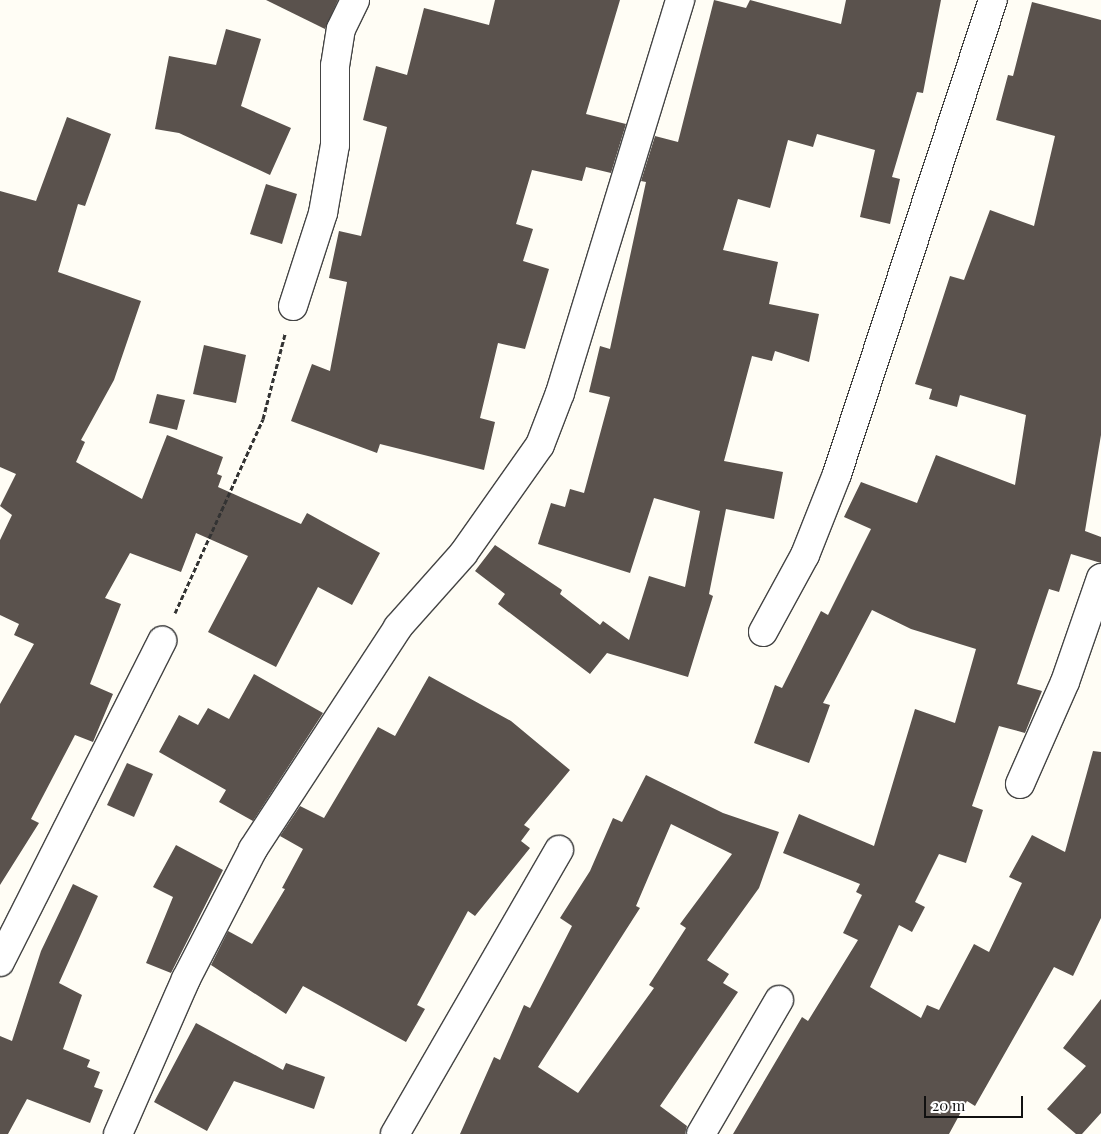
<!DOCTYPE html>
<style>
body{margin:0}
#map{position:relative;width:1101px;height:1134px;overflow:hidden;background:#fffdf5;font-family:"Playfair Display",serif}
div>[style]{position:absolute}
.building>*{inset:0;background:#5a524d}
.path>*{height:3px;margin-top:-1.5px;transform-origin:0;background:repeating-linear-gradient(90deg,#333 0 5px,transparent 0 7.5px)}
.roads{filter:drop-shadow(1px 0 #444) drop-shadow(-1px 0 #444) drop-shadow(0 1px #444) drop-shadow(0 -1px #444)}
.street>*{height:28px;margin:-14px;padding:0 14px;transform-origin:14px;border-radius:14px;background:#fff}
span{translate:-50% -50%;white-space:nowrap;text-align:center;line-height:1.15;-webkit-text-stroke:5px #fff;paint-order:stroke}
.scale{position:absolute;left:924px;top:1096px;width:99px;height:22px;box-sizing:border-box;border:2px solid #111;border-top:0;padding-left:6px;font-size:15px;line-height:18px;white-space:nowrap;color:#111;-webkit-text-stroke:4px #fff;paint-order:stroke}
</style>
<div id="map">
<div class="building">
<div style="clip-path:polygon(266px 0,338px 0,325px 29px)"></div>
<div style="clip-path:polygon(495px 0,620px 0,586px 114px,626px 124px,611px 173px,586px 167px,582px 181px,532px 170px,516px 224px,533px 229px,523px 261px,549px 269px,525px 349px,498px 343px,480px 418px,495px 422px,484px 470px,380px 444px,377px 453px,291px 421px,312px 364px,330px 371px,347px 282px,329px 278px,339px 231px,361px 236px,387px 127px,363px 120px,376px 66px,407px 75px,424px 8px,489px 25px)"></div>
<div style="clip-path:polygon(714px 0,746px 8px,750px 0,841px 24px,846px 0,941px 0,923px 93px,917px 92px,892px 177px,900px 179px,890px 224px,860px 217px,875px 150px,817px 134px,813px 147px,788px 140px,770px 208px,738px 199px,723px 250px,778px 262px,769px 304px,819px 314px,809px 362px,775px 351px,772px 361px,752px 356px,724px 461px,783px 472px,774px 519px,726px 509px,709px 594px,713px 596px,688px 677px,607px 653px,590px 674px,498px 604px,505px 594px,475px 571px,495px 545px,562px 590px,560px 594px,600px 625px,603px 621px,629px 640px,649px 576px,685px 587px,700px 511px,654px 498px,630px 573px,538px 544px,551px 503px,565px 507px,570px 489px,584px 493px,610px 397px,589px 392px,600px 346px,610px 349px,646px 182px,641px 181px,655px 136px,678px 142px)"></div>
<div style="clip-path:polygon(1032px 2px,1101px 20px,1101px 435px,1085px 531px,1101px 537px,1101px 563px,1071px 554px,1059px 592px,1049px 589px,1017px 684px,1042px 691px,1025px 733px,999px 726px,972px 806px,983px 810px,966px 863px,939px 854px,915px 902px,925px 907px,912px 932px,899px 925px,870px 987px,921px 1018px,927px 1005px,939px 1010px,974px 944px,989px 952px,1022px 883px,1009px 877px,1032px 835px,1065px 852px,1093px 751px,1101px 752px,1101px 918px,1073px 976px,1054px 967px,975px 1106px,967px 1101px,949px 1134px,733px 1134px,802px 1017px,808px 1021px,858px 940px,843px 933px,862px 895px,856px 892px,860px 884px,783px 853px,799px 814px,874px 846px,915px 709px,955px 723px,976px 649px,911px 629px,872px 610px,823px 703px,830px 705px,809px 763px,754px 743px,775px 685px,782px 688px,821px 611px,828px 615px,871px 529px,844px 517px,861px 482px,917px 503px,936px 455px,1015px 485px,1026px 415px,960px 395px,957px 407px,929px 399px,932px 389px,915px 384px,950px 276px,964px 280px,990px 210px,1034px 226px,1055px 136px,996px 120px,1008px 75px,1013px 76px)"></div>
<div style="clip-path:polygon(226px 29px,261px 39px,241px 106px,291px 128px,270px 175px,179px 133px,155px 129px,169px 56px,216px 65px)"></div>
<div style="clip-path:polygon(67px 117px,111px 134px,85px 206px,78px 204px,58px 272px,141px 301px,114px 380px,81px 440px,85px 442px,76px 462px,142px 499px,167px 435px,223px 457px,217px 474px,222px 476px,218px 487px,301px 524px,307px 513px,380px 553px,352px 605px,318px 587px,276px 667px,208px 632px,248px 556px,196px 533px,181px 572px,130px 553px,105px 598px,121px 604px,90px 684px,113px 694px,93px 742px,75px 735px,31px 819px,39px 823px,0 885px,0 704px,34px 644px,14px 635px,19px 624px,0 615px,0 540px,12px 515px,0 506px,16px 474px,0 467px,0 191px,36px 201px)"></div>
<div style="clip-path:polygon(266px 184px,297px 194px,282px 244px,250px 234px)"></div>
<div style="clip-path:polygon(204px 345px,246px 355px,236px 403px,193px 394px)"></div>
<div style="clip-path:polygon(157px 394px,185px 400px,177px 430px,149px 423px)"></div>
<div style="clip-path:polygon(254px 674px,323px 713px,253px 821px,219px 802px,226px 790px,159px 752px,179px 715px,198px 725px,208px 708px,229px 719px)"></div>
<div style="clip-path:polygon(429px 676px,511px 721px,570px 770px,524px 825px,530px 829px,521px 841px,530px 848px,475px 916px,468px 911px,417px 1005px,425px 1009px,406px 1042px,303px 986px,286px 1014px,211px 965px,228px 931px,252px 944px,285px 889px,282px 888px,303px 849px,280px 836px,300px 806px,324px 818px,378px 727px,395px 736px)"></div>
<div style="clip-path:polygon(127px 763px,153px 774px,134px 817px,107px 805px)"></div>
<div style="clip-path:polygon(evenodd,646px 775px,723px 813px,779px 832px,759px 888px,707px 960px,729px 974px,723px 983px,738px 992px,660px 1106px,687px 1126px,685px 1134px,460px 1134px,494px 1057px,500px 1060px,524px 1005px,530px 1008px,572px 926px,560px 918px,590px 871px,613px 818px,622px 822px,646px 775px,671px 824px,732px 854px,680px 924px,686px 928px,649px 985px,654px 988px,578px 1093px,538px 1067px,640px 908px,636px 906px,671px 824px)"></div>
<div style="clip-path:polygon(176px 845px,223px 870px,171px 973px,146px 963px,173px 897px,153px 887px)"></div>
<div style="clip-path:polygon(73px 884px,98px 896px,59px 983px,82px 995px,63px 1049px,90px 1060px,87px 1067px,100px 1072px,94px 1087px,103px 1090px,90px 1123px,27px 1099px,8px 1134px,0 1134px,0 1036px,12px 1041px,41px 951px)"></div>
<div style="clip-path:polygon(1101px 999px,1101px 1113px,1082px 1134px,1076px 1134px,1047px 1109px,1086px 1066px,1063px 1048px)"></div>
<div style="clip-path:polygon(196px 1023px,283px 1070px,286px 1063px,325px 1077px,314px 1109px,234px 1081px,207px 1131px,154px 1102px)"></div>
</div>
<div class="path">
<div style="left:175px;top:613px;width:213px;rotate:-65.6deg"></div>
<div style="left:263px;top:419px;width:88px;rotate:-75.5deg"></div>
</div>
<div class="roads">
<div class="street">
<div style="left:293px;top:306px;width:98px;rotate:-72.1deg"></div>
<div style="left:323px;top:213px;width:69px;rotate:-80deg"></div>
<div style="left:335px;top:145px;width:79px;rotate:-90deg"></div>
<div style="left:335px;top:66px;width:37px;rotate:-81deg"></div>
<div style="left:341px;top:29px;width:32px;rotate:-64deg"></div>
<div style="left:763px;top:632px;width:88px;rotate:-61.4deg"></div>
<div style="left:805px;top:555px;width:87px;rotate:-68.4deg"></div>
<div style="left:837px;top:474px;width:499px;rotate:-71.8deg"></div>
<div style="left:1020px;top:784px;width:111px;rotate:-66.2deg"></div>
<div style="left:1065px;top:682px;width:110px;rotate:-70.9deg"></div>
<div style="left:0;top:962px;width:360px;rotate:-63.2deg"></div>
<div style="left:118px;top:1134px;width:169px;rotate:-66.3deg"></div>
<div style="left:186px;top:979px;width:146px;rotate:-62.7deg"></div>
<div style="left:253px;top:849px;width:265px;rotate:-56.8deg"></div>
<div style="left:398px;top:627px;width:98px;rotate:-48.3deg"></div>
<div style="left:463px;top:554px;width:133px;rotate:-54.8deg"></div>
<div style="left:540px;top:445px;width:56px;rotate:-69deg"></div>
<div style="left:560px;top:393px;width:411px;rotate:-73deg"></div>
<div style="left:395px;top:1134px;width:328px;rotate:-60deg"></div>
<div style="left:701px;top:1134px;width:155px;rotate:-59.8deg"></div>
</div>
</div>
<div class="scale">20 m</div>
</div>
